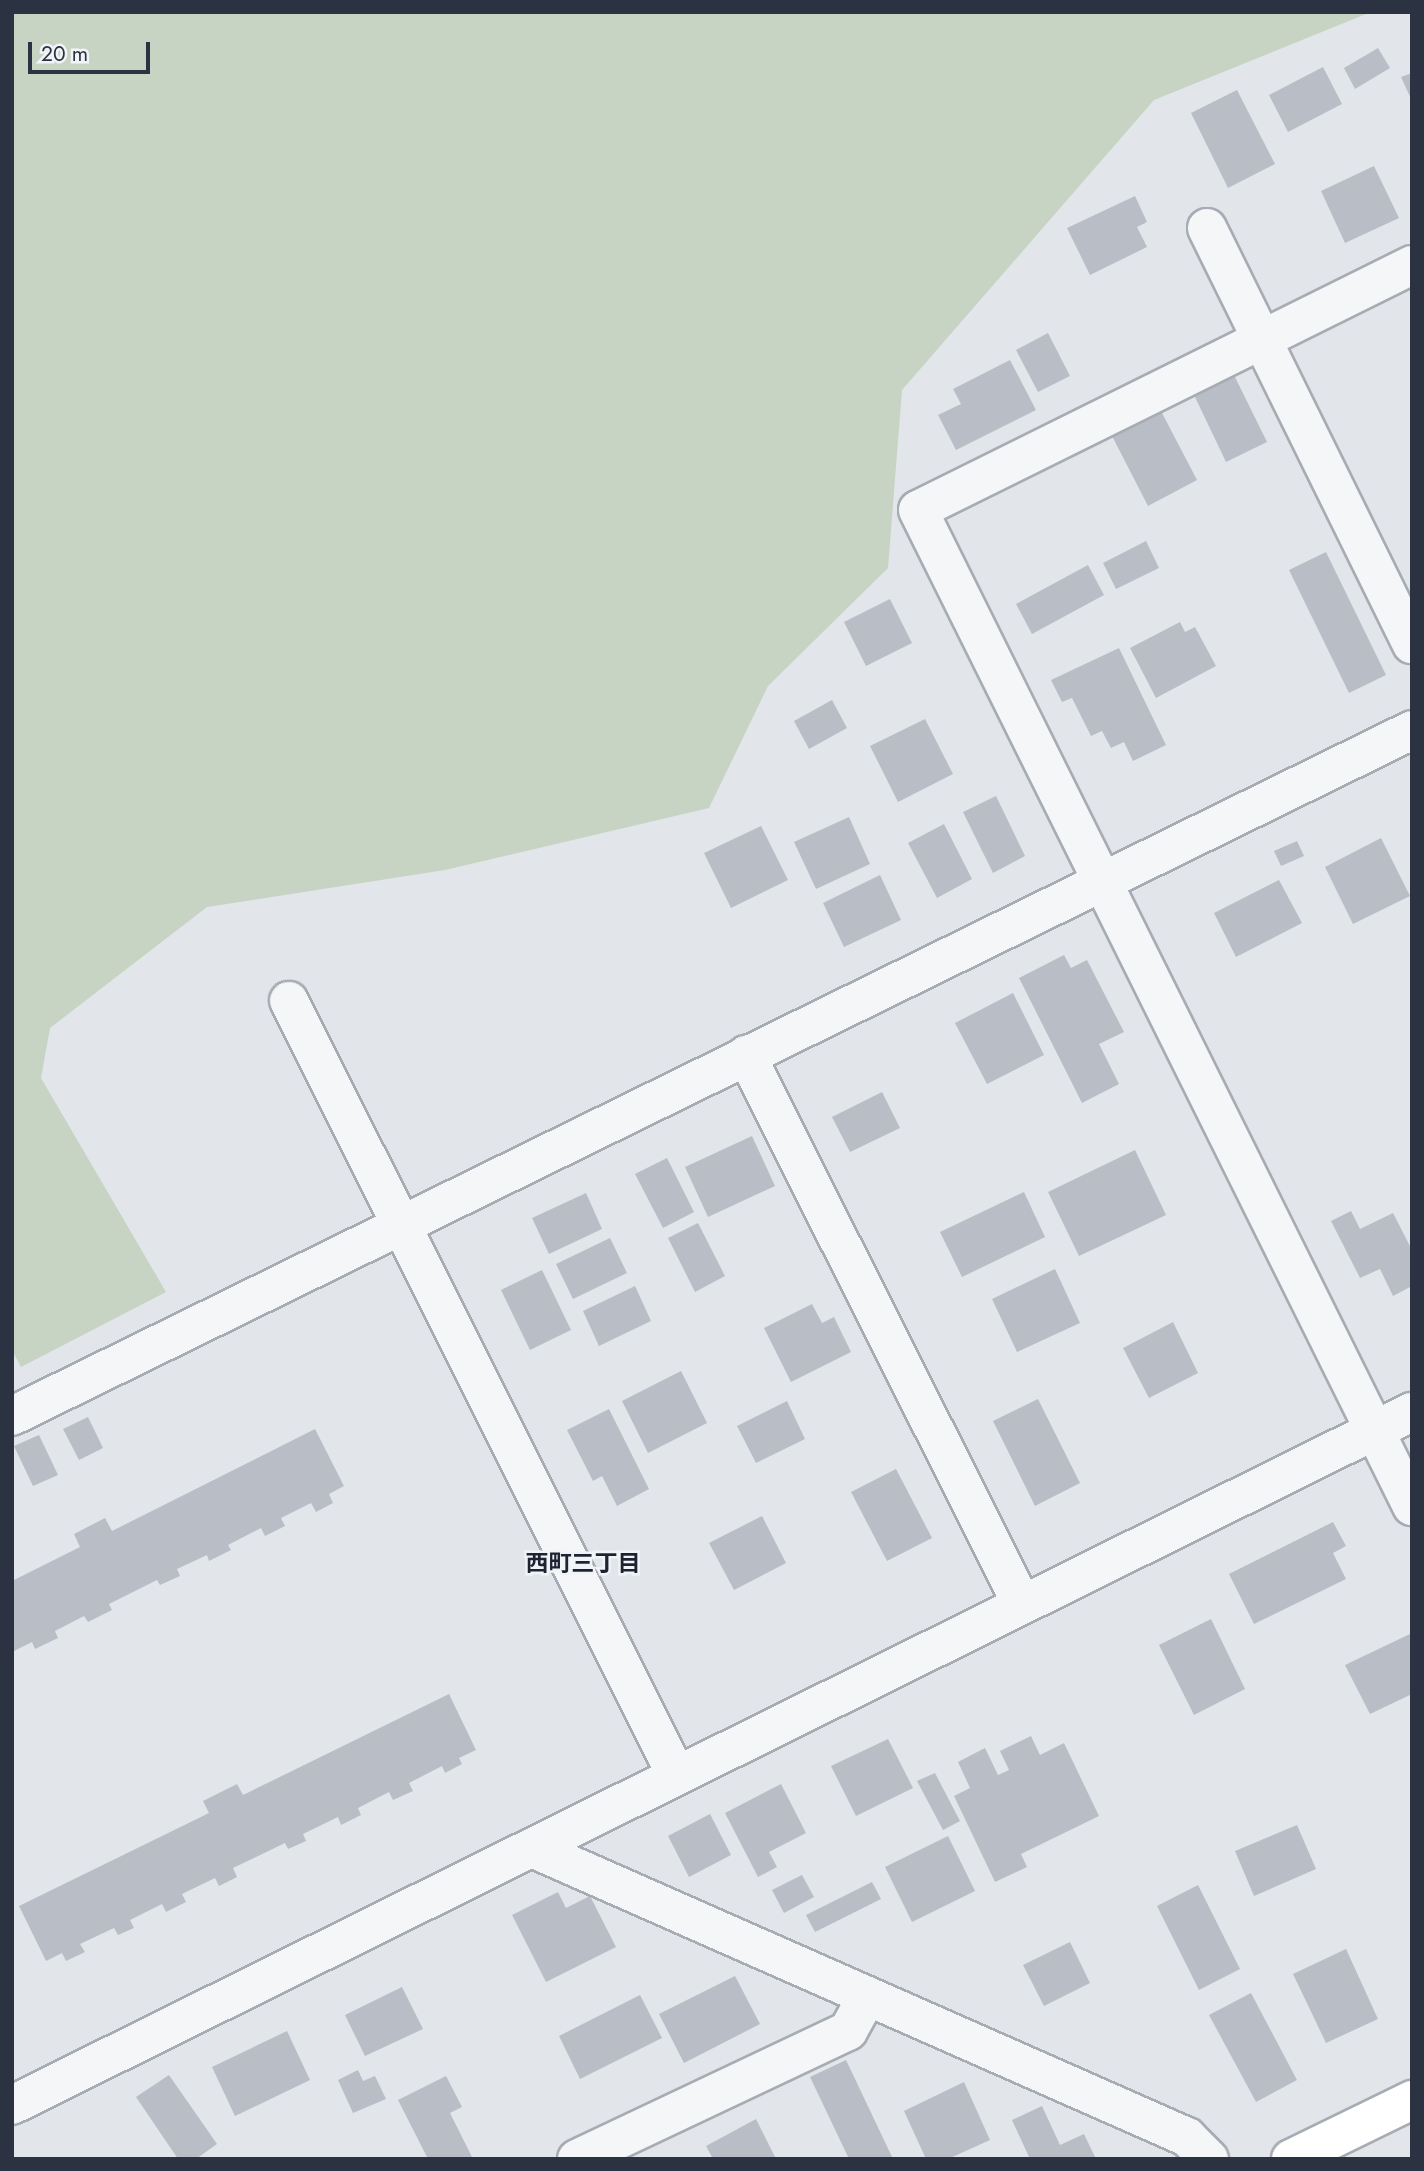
<!DOCTYPE html>
<meta charset="utf-8">
<style>
body{margin:0}
#map{position:relative;width:1424px;height:2171px;overflow:hidden;background:#e2e5ea;font-family:Jost,"Noto Sans JP",sans-serif}
div>[style]{position:absolute}
.green>*{inset:0;background:#c7d3c3}
.building>*{inset:0;background:#b9bec6}
.roads{filter:drop-shadow(2px 0 #a7acb4) drop-shadow(-2px 0 #a7acb4) drop-shadow(0 2px #a7acb4) drop-shadow(0 -2px #a7acb4)}
.minor>*{height:38px;margin:-19px;padding:0 19px;transform-origin:19px;border-radius:19px;background:#f5f6f8}
.major>*{height:38px;margin:-19px;padding:0 19px;transform-origin:19px;border-radius:19px;background:#fff}
span{translate:-50% -50%;white-space:nowrap;text-align:center;line-height:1.15;-webkit-text-stroke:5px #f1f4f7;paint-order:stroke}
.neighbourhood-label{font-size:23px;color:#1d2332;font-weight:700}
.frame{position:absolute;inset:0;border:14px solid #2b3241;pointer-events:none}
.scale{position:absolute;left:28px;top:42px;width:122px;height:32px;box-sizing:border-box;border:4px solid #2b3241;border-top:0;padding-left:9px;font-size:21px;line-height:24px;white-space:nowrap;color:#2b3241;-webkit-text-stroke:5px #f1f4f7;paint-order:stroke}
</style>
<div id="map">
<div class="green">
<div style="clip-path:polygon(12px 12px,1371px 12px,1154px 100px,902px 390px,888px 568px,768px 686px,709px 808px,445px 870px,207px 907px,50px 1028px,41px 1078px,166px 1292px,21px 1367px,12px 1350px)"></div>
</div>
<div class="building">
<div style="clip-path:polygon(1378px 48px,1390px 68px,1355px 89px,1344px 68px)"></div>
<div style="clip-path:polygon(1323px 67px,1342px 104px,1288px 132px,1269px 95px)"></div>
<div style="clip-path:polygon(1412px 73px,1412px 101px,1401px 77px)"></div>
<div style="clip-path:polygon(1237px 90px,1275px 164px,1228px 188px,1191px 113px)"></div>
<div style="clip-path:polygon(1374px 166px,1399px 218px,1345px 243px,1321px 191px)"></div>
<div style="clip-path:polygon(1135px 196px,1147px 222px,1137px 227px,1147px 247px,1090px 275px,1067px 228px)"></div>
<div style="clip-path:polygon(1048px 333px,1070px 376px,1038px 392px,1016px 350px)"></div>
<div style="clip-path:polygon(1010px 360px,1036px 410px,956px 450px,938px 415px,961px 404px,953px 389px)"></div>
<div style="clip-path:polygon(1234px 375px,1267px 442px,1226px 462px,1194px 395px)"></div>
<div style="clip-path:polygon(1161px 411px,1197px 480px,1148px 506px,1112px 436px)"></div>
<div style="clip-path:polygon(1146px 541px,1159px 568px,1116px 589px,1103px 563px)"></div>
<div style="clip-path:polygon(1326px 552px,1386px 675px,1349px 693px,1289px 570px)"></div>
<div style="clip-path:polygon(1088px 565px,1104px 595px,1032px 634px,1016px 604px)"></div>
<div style="clip-path:polygon(890px 599px,912px 643px,866px 666px,844px 622px)"></div>
<div style="clip-path:polygon(1180px 622px,1185px 632px,1195px 627px,1216px 666px,1156px 698px,1130px 648px)"></div>
<div style="clip-path:polygon(1119px 648px,1166px 745px,1133px 761px,1124px 742px,1111px 748px,1102px 731px,1091px 736px,1072px 698px,1062px 702px,1051px 680px)"></div>
<div style="clip-path:polygon(832px 700px,847px 728px,809px 749px,794px 721px)"></div>
<div style="clip-path:polygon(925px 719px,953px 774px,898px 802px,870px 746px)"></div>
<div style="clip-path:polygon(996px 796px,1025px 856px,993px 873px,963px 812px)"></div>
<div style="clip-path:polygon(849px 817px,870px 864px,816px 889px,794px 842px)"></div>
<div style="clip-path:polygon(944px 824px,972px 879px,937px 898px,908px 843px)"></div>
<div style="clip-path:polygon(761px 826px,788px 880px,731px 908px,704px 853px)"></div>
<div style="clip-path:polygon(1381px 838px,1410px 896px,1353px 924px,1325px 867px)"></div>
<div style="clip-path:polygon(1297px 841px,1304px 856px,1281px 866px,1274px 851px)"></div>
<div style="clip-path:polygon(880px 875px,901px 920px,844px 947px,823px 903px)"></div>
<div style="clip-path:polygon(1279px 880px,1302px 923px,1236px 957px,1214px 913px)"></div>
<div style="clip-path:polygon(1064px 955px,1071px 968px,1087px 960px,1124px 1032px,1099px 1044px,1119px 1084px,1082px 1103px,1019px 978px)"></div>
<div style="clip-path:polygon(1013px 993px,1044px 1055px,987px 1084px,955px 1023px)"></div>
<div style="clip-path:polygon(882px 1092px,900px 1128px,850px 1152px,832px 1117px)"></div>
<div style="clip-path:polygon(752px 1136px,775px 1186px,708px 1217px,685px 1167px)"></div>
<div style="clip-path:polygon(1135px 1150px,1166px 1215px,1079px 1256px,1048px 1192px)"></div>
<div style="clip-path:polygon(667px 1158px,694px 1212px,663px 1228px,635px 1174px)"></div>
<div style="clip-path:polygon(1024px 1192px,1045px 1237px,962px 1277px,940px 1232px)"></div>
<div style="clip-path:polygon(586px 1193px,602px 1229px,549px 1254px,532px 1218px)"></div>
<div style="clip-path:polygon(1351px 1211px,1360px 1229px,1393px 1213px,1412px 1250px,1412px 1286px,1393px 1296px,1380px 1269px,1360px 1278px,1331px 1221px)"></div>
<div style="clip-path:polygon(698px 1223px,725px 1276px,695px 1292px,668px 1238px)"></div>
<div style="clip-path:polygon(610px 1238px,627px 1273px,573px 1299px,556px 1264px)"></div>
<div style="clip-path:polygon(1055px 1269px,1080px 1323px,1017px 1352px,992px 1299px)"></div>
<div style="clip-path:polygon(542px 1270px,571px 1330px,530px 1350px,501px 1290px)"></div>
<div style="clip-path:polygon(635px 1286px,651px 1321px,599px 1346px,583px 1311px)"></div>
<div style="clip-path:polygon(812px 1304px,822px 1323px,834px 1317px,851px 1352px,791px 1382px,764px 1328px)"></div>
<div style="clip-path:polygon(1173px 1322px,1198px 1373px,1149px 1398px,1123px 1348px)"></div>
<div style="clip-path:polygon(681px 1371px,707px 1423px,648px 1453px,622px 1401px)"></div>
<div style="clip-path:polygon(1038px 1399px,1080px 1483px,1035px 1506px,993px 1421px)"></div>
<div style="clip-path:polygon(787px 1401px,805px 1439px,756px 1463px,737px 1426px)"></div>
<div style="clip-path:polygon(609px 1409px,649px 1489px,617px 1506px,602px 1476px,593px 1481px,567px 1430px)"></div>
<div style="clip-path:polygon(88px 1417px,103px 1448px,79px 1460px,63px 1429px)"></div>
<div style="clip-path:polygon(315px 1429px,344px 1486px,329px 1494px,333px 1503px,316px 1512px,311px 1503px,281px 1518px,285px 1526px,265px 1536px,261px 1528px,228px 1545px,231px 1550px,209px 1561px,207px 1555px,177px 1569px,180px 1576px,160px 1585px,157px 1580px,109px 1604px,112px 1610px,88px 1622px,84px 1616px,55px 1631px,58px 1638px,35px 1649px,32px 1642px,12px 1652px,12px 1581px,80px 1547px,74px 1534px,105px 1518px,112px 1531px)"></div>
<div style="clip-path:polygon(39px 1435px,58px 1475px,33px 1486px,14px 1446px)"></div>
<div style="clip-path:polygon(896px 1469px,932px 1538px,887px 1561px,851px 1492px)"></div>
<div style="clip-path:polygon(762px 1516px,786px 1563px,734px 1590px,709px 1543px)"></div>
<div style="clip-path:polygon(1333px 1522px,1346px 1546px,1333px 1553px,1346px 1579px,1254px 1624px,1229px 1574px)"></div>
<div style="clip-path:polygon(1211px 1619px,1245px 1689px,1194px 1715px,1159px 1645px)"></div>
<div style="clip-path:polygon(1412px 1633px,1412px 1694px,1370px 1714px,1345px 1665px)"></div>
<div style="clip-path:polygon(449px 1694px,476px 1750px,459px 1758px,462px 1764px,445px 1773px,442px 1766px,409px 1783px,413px 1791px,393px 1800px,389px 1792px,358px 1808px,361px 1815px,341px 1825px,338px 1817px,303px 1834px,306px 1841px,288px 1849px,285px 1843px,233px 1868px,237px 1877px,219px 1886px,215px 1878px,182px 1894px,186px 1902px,166px 1912px,162px 1904px,130px 1920px,134px 1928px,118px 1935px,114px 1928px,80px 1944px,85px 1952px,66px 1961px,62px 1953px,46px 1961px,19px 1906px,209px 1813px,203px 1801px,237px 1784px,243px 1795px)"></div>
<div style="clip-path:polygon(1031px 1736px,1040px 1755px,1064px 1743px,1099px 1816px,1021px 1854px,1027px 1867px,995px 1882px,954px 1796px,970px 1788px,958px 1762px,985px 1748px,998px 1775px,1009px 1770px,1000px 1751px)"></div>
<div style="clip-path:polygon(888px 1739px,913px 1788px,856px 1816px,831px 1766px)"></div>
<div style="clip-path:polygon(935px 1773px,960px 1821px,943px 1830px,917px 1781px)"></div>
<div style="clip-path:polygon(781px 1784px,806px 1833px,769px 1852px,777px 1867px,758px 1877px,725px 1813px)"></div>
<div style="clip-path:polygon(710px 1814px,731px 1855px,689px 1877px,668px 1836px)"></div>
<div style="clip-path:polygon(1297px 1825px,1316px 1869px,1254px 1896px,1235px 1851px)"></div>
<div style="clip-path:polygon(948px 1836px,975px 1891px,912px 1922px,885px 1867px)"></div>
<div style="clip-path:polygon(802px 1875px,814px 1897px,784px 1913px,772px 1890px)"></div>
<div style="clip-path:polygon(872px 1882px,881px 1899px,815px 1932px,806px 1915px)"></div>
<div style="clip-path:polygon(1198px 1885px,1240px 1969px,1199px 1990px,1157px 1906px)"></div>
<div style="clip-path:polygon(558px 1892px,566px 1908px,590px 1896px,616px 1947px,546px 1982px,512px 1915px)"></div>
<div style="clip-path:polygon(1070px 1942px,1090px 1983px,1044px 2006px,1023px 1965px)"></div>
<div style="clip-path:polygon(1346px 1949px,1378px 2019px,1326px 2043px,1293px 1974px)"></div>
<div style="clip-path:polygon(735px 1976px,760px 2024px,684px 2063px,659px 2014px)"></div>
<div style="clip-path:polygon(402px 1987px,423px 2029px,365px 2056px,345px 2015px)"></div>
<div style="clip-path:polygon(1251px 1993px,1297px 2080px,1256px 2102px,1209px 2015px)"></div>
<div style="clip-path:polygon(640px 1995px,662px 2038px,580px 2079px,559px 2036px)"></div>
<div style="clip-path:polygon(287px 2031px,310px 2080px,235px 2116px,212px 2067px)"></div>
<div style="clip-path:polygon(846px 2060px,893px 2159px,849px 2159px,810px 2077px)"></div>
<div style="clip-path:polygon(358px 2070px,363px 2081px,375px 2076px,386px 2099px,353px 2113px,338px 2080px)"></div>
<div style="clip-path:polygon(169px 2075px,217px 2144px,196px 2159px,178px 2159px,136px 2097px)"></div>
<div style="clip-path:polygon(446px 2076px,462px 2107px,450px 2113px,472px 2157px,468px 2159px,428px 2159px,398px 2100px)"></div>
<div style="clip-path:polygon(964px 2082px,990px 2140px,948px 2159px,926px 2159px,904px 2111px)"></div>
<div style="clip-path:polygon(1042px 2106px,1060px 2145px,1084px 2134px,1096px 2159px,1030px 2159px,1012px 2120px)"></div>
<div style="clip-path:polygon(756px 2119px,776px 2159px,713px 2159px,706px 2146px)"></div>
</div>
<div class="roads">
<div class="minor">
<div style="left:1207px;top:228px;width:464px;rotate:63.8deg"></div>
<div style="left:1412px;top:265px;width:551px;rotate:153.62deg"></div>
<div style="left:918px;top:510px;width:1112px;rotate:63.62deg"></div>
<div style="left:289px;top:1001px;width:865px;rotate:63.43deg"></div>
<div style="left:746px;top:1055px;width:614px;rotate:63.31deg"></div>
<div style="left:12px;top:1416px;width:1559px;rotate:-26.1deg"></div>
<div style="left:532px;top:1848px;width:716px;rotate:23.81deg"></div>
<div style="left:1187px;top:2137px;width:31px;rotate:45deg"></div>
<div style="left:12px;top:2105px;width:1562px;rotate:-26.34deg"></div>
<div style="left:577px;top:2159px;width:300px;rotate:-25.3deg"></div>
<div style="left:848px;top:2031px;width:39px;rotate:-61deg"></div>
</div>
<div class="major">
<div style="left:1291px;top:2159px;width:135px;rotate:-26deg"></div>
</div>
</div>
<div class="neighbourhood-label">
<span style="left:583px;top:1563px">西町三丁目</span>
</div>
<div class="frame"></div>
<div class="scale">20 m</div>
</div>
